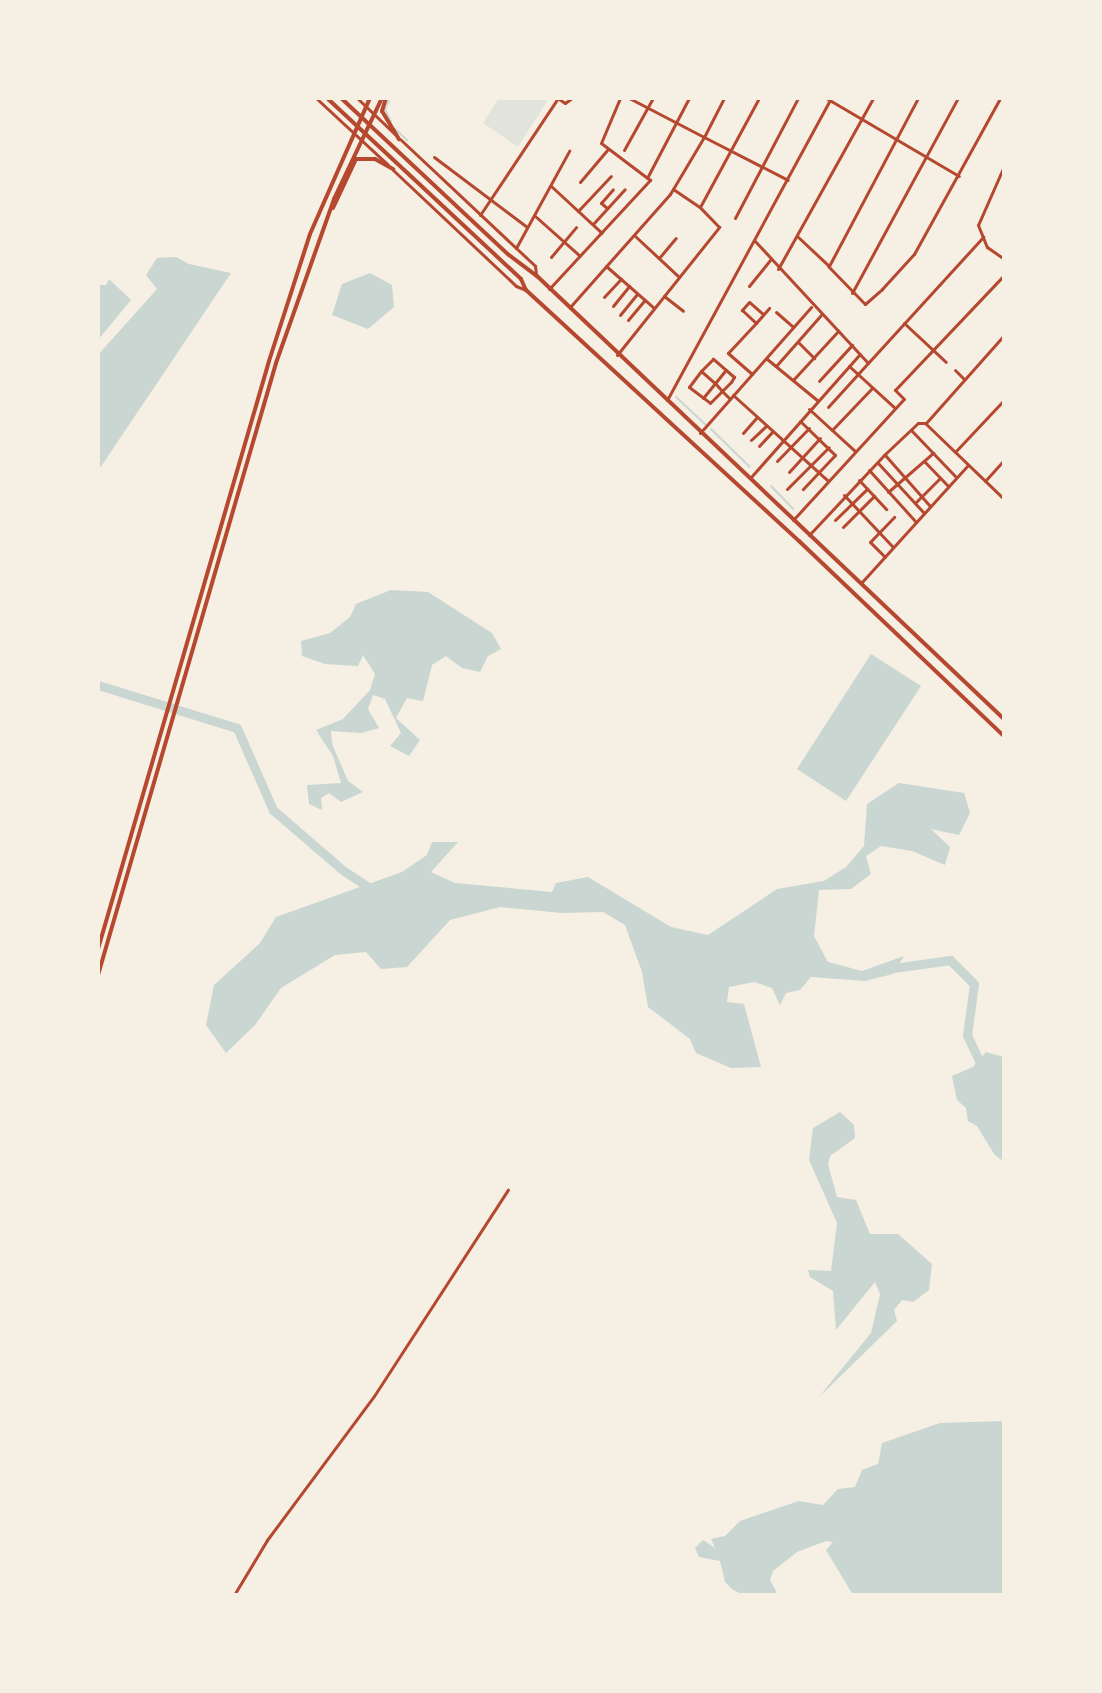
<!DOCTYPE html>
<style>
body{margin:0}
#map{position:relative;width:1102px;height:1693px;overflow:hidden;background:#f6efe4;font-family:"PT Serif",serif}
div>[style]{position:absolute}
.green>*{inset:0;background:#e2e4dc}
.water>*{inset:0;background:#c9d6d2}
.stream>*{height:2px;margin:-1px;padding:0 1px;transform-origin:1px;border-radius:1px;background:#c9d6d2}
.river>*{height:9px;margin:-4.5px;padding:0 4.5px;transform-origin:4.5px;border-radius:4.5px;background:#c9d6d2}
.minor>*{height:3px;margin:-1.5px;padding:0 1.5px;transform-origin:1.5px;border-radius:1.5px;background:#b5482f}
.tertiary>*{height:3px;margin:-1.5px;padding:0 1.5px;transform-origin:1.5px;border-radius:1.5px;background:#b5482f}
.primary>*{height:4px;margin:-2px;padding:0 2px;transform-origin:2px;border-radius:2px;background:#b5482f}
span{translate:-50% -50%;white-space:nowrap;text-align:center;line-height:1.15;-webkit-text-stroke:8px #f6efe4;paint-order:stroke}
.frame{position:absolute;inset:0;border:100px solid #f6efe4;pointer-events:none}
</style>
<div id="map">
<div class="green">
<div style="clip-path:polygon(499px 98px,549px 98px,518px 147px,483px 123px)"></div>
</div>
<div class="water">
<div style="clip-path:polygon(176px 257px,189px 264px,231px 273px,98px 471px,98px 355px,157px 289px,146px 275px,157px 258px)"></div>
<div style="clip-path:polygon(370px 273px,392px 285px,394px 307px,368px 329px,332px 315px,342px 284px)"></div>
<div style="clip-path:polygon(109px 279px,131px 300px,98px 340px,98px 285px,106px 285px)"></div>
<div style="clip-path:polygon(391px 590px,428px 592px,492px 633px,501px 649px,488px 656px,480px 672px,462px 668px,446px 656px,432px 665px,423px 701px,407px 698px,396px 718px,420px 740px,409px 756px,390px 746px,401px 733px,385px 699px,373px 695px,368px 709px,379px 728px,361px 733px,331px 731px,332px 744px,348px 781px,363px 792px,341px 802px,329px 793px,321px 798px,322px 810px,309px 804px,307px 785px,341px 783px,333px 756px,316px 730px,343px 719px,370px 690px,375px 674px,363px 655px,358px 666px,325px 664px,302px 656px,301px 641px,330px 633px,350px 617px,356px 604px)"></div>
<div style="clip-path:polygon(871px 654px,921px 686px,846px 801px,797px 769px)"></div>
<div style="clip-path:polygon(899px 783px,964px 793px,970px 813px,959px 835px,931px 829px,950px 847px,945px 865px,912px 851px,881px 846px,866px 856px,871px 874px,851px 889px,819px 890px,814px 936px,828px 962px,862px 971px,904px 956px,893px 974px,865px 981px,811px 977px,800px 990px,786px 993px,780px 1005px,772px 988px,754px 982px,729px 987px,727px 1002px,744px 1004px,761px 1067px,731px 1068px,696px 1053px,690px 1039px,648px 1007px,642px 972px,625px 925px,603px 912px,562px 913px,500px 907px,450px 920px,407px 967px,381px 969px,366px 952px,335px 955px,281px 988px,255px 1025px,226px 1053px,206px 1025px,214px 985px,260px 943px,276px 917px,402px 872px,427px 855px,432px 842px,458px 842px,431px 872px,455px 883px,552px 892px,556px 883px,588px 877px,671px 927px,708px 935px,777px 889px,824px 881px,846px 867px,864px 846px,867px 804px)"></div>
<div style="clip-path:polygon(986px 1052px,1004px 1057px,1004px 1162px,994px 1154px,977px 1126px,968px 1121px,966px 1108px,957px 1100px,952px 1076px,973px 1067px)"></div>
<div style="clip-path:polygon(840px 1112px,854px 1125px,855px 1138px,830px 1156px,828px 1164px,837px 1197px,856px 1200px,870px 1234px,898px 1234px,932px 1264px,929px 1290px,913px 1302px,902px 1300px,894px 1310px,897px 1321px,818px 1398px,871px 1333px,880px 1294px,875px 1282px,836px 1330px,833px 1291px,810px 1277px,808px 1270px,831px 1271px,837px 1223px,809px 1160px,813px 1128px)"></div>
<div style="clip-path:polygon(1004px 1421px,1004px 1595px,853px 1595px,826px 1550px,833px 1542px,826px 1541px,797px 1552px,773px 1571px,770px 1580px,778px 1595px,744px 1595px,733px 1590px,725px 1582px,720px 1561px,699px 1557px,695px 1548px,703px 1540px,715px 1548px,711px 1539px,725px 1536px,740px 1521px,799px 1501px,823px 1505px,838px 1489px,855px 1487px,862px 1470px,878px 1464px,882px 1443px,940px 1423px)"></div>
</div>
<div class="stream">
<div style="left:390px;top:98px;width:12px;rotate:114deg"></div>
<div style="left:385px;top:109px;width:14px;rotate:65deg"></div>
<div style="left:394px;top:128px;width:18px;rotate:43deg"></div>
<div style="left:676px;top:397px;width:40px;rotate:43deg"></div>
<div style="left:711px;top:429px;width:54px;rotate:44.3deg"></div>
<div style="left:771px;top:486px;width:32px;rotate:46deg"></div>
</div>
<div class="river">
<div style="left:98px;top:685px;width:145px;rotate:17.2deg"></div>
<div style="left:237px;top:728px;width:90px;rotate:66.3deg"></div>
<div style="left:273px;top:810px;width:94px;rotate:40.7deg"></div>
<div style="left:344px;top:871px;width:37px;rotate:33deg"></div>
<div style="left:886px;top:969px;width:65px;rotate:-8deg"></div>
<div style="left:950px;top:960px;width:34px;rotate:45deg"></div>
<div style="left:974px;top:984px;width:51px;rotate:97.8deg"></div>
<div style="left:967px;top:1035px;width:38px;rotate:65deg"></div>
</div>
<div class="minor">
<div style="left:629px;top:98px;width:85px;rotate:27.5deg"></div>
<div style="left:704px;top:137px;width:44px;rotate:-62.9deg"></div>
<div style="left:826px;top:98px;width:154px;rotate:30.4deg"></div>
<div style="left:559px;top:99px;width:7px;rotate:34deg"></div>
<div style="left:565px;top:103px;width:9px;rotate:-36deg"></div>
<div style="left:624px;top:150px;width:60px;rotate:-60.9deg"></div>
<div style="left:434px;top:157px;width:116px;rotate:37deg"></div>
<div style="left:1004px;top:166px;width:64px;rotate:113.8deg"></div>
<div style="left:978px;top:225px;width:24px;rotate:68deg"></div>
<div style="left:987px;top:247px;width:21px;rotate:35deg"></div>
<div style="left:647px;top:178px;width:90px;rotate:-62.3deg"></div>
<div style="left:580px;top:182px;width:42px;rotate:-49.8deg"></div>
<div style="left:551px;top:186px;width:69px;rotate:42.7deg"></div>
<div style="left:673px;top:189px;width:32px;rotate:34deg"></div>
<div style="left:607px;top:208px;width:8px;rotate:-140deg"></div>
<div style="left:601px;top:203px;width:18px;rotate:-49deg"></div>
<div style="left:578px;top:211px;width:48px;rotate:-46.7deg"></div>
<div style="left:480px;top:215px;width:141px;rotate:-56.3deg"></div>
<div style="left:535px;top:216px;width:60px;rotate:41.6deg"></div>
<div style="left:735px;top:218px;width:136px;rotate:-62.3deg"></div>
<div style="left:593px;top:224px;width:47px;rotate:-47.6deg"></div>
<div style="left:635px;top:236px;width:60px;rotate:43deg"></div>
<div style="left:797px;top:236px;width:44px;rotate:43.2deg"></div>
<div style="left:829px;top:266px;width:190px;rotate:-62.1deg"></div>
<div style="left:755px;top:241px;width:166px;rotate:47.2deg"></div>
<div style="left:868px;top:363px;width:171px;rotate:-47.6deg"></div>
<div style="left:516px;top:248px;width:111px;rotate:-61.3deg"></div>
<div style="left:551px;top:257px;width:39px;rotate:-50deg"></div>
<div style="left:659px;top:258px;width:26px;rotate:-50deg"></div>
<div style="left:606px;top:266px;width:64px;rotate:41.2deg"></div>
<div style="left:828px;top:266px;width:53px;rotate:45.8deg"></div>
<div style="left:865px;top:304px;width:23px;rotate:-41deg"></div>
<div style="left:882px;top:289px;width:47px;rotate:-47.6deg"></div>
<div style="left:914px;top:254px;width:178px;rotate:-61.1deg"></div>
<div style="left:778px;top:269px;width:196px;rotate:-60.9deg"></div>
<div style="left:749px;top:286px;width:35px;rotate:-51deg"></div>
<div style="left:549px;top:289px;width:149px;rotate:-47.2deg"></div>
<div style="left:650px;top:180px;width:61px;rotate:-142.9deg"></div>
<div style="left:601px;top:143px;width:49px;rotate:-67.1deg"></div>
<div style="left:852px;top:293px;width:222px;rotate:-61.5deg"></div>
<div style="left:664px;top:296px;width:24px;rotate:38deg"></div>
<div style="left:604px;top:297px;width:25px;rotate:-47deg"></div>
<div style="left:613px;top:306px;width:26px;rotate:-51deg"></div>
<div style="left:570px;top:307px;width:151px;rotate:-48.5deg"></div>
<div style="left:670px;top:194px;width:66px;rotate:-59.2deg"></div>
<div style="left:704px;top:137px;width:94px;rotate:27.1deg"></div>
<div style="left:776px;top:312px;width:23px;rotate:41deg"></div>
<div style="left:763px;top:314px;width:18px;rotate:-139deg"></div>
<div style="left:749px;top:302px;width:11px;rotate:131deg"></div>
<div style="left:742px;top:310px;width:19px;rotate:43deg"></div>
<div style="left:756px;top:323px;width:20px;rotate:-49deg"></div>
<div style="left:620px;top:315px;width:27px;rotate:-51deg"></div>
<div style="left:628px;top:320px;width:26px;rotate:-50deg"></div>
<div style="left:904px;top:323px;width:57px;rotate:42.9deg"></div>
<div style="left:798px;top:342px;width:23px;rotate:45deg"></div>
<div style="left:617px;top:355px;width:164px;rotate:-51.4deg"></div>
<div style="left:719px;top:227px;width:28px;rotate:-134deg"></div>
<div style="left:700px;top:207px;width:124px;rotate:-61.6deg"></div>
<div style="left:767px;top:359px;width:65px;rotate:39.4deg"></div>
<div style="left:776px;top:366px;width:68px;rotate:-48.6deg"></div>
<div style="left:849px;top:366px;width:62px;rotate:42.4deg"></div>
<div style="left:955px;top:370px;width:13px;rotate:45deg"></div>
<div style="left:701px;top:371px;width:20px;rotate:127deg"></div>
<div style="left:689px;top:387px;width:26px;rotate:37deg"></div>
<div style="left:710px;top:403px;width:30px;rotate:-45deg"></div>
<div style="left:731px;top:382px;width:6px;rotate:-59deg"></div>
<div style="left:734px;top:377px;width:28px;rotate:-139deg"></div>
<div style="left:713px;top:359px;width:17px;rotate:135deg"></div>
<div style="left:701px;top:371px;width:18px;rotate:41deg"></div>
<div style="left:715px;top:383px;width:11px;rotate:49deg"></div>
<div style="left:722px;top:391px;width:11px;rotate:45deg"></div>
<div style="left:752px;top:374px;width:32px;rotate:-139deg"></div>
<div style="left:728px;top:353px;width:41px;rotate:-47deg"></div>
<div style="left:793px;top:380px;width:67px;rotate:-47.4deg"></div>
<div style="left:819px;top:381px;width:49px;rotate:-47.5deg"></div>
<div style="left:733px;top:395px;width:127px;rotate:42.1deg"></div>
<div style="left:703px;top:398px;width:36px;rotate:-51deg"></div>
<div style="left:667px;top:400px;width:344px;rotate:-61.5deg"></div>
<div style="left:828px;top:407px;width:59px;rotate:-47.7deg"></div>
<div style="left:809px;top:409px;width:62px;rotate:42.4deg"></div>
<div style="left:800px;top:421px;width:49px;rotate:44.2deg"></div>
<div style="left:835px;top:455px;width:47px;rotate:133.3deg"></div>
<div style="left:926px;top:423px;width:118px;rotate:-48.4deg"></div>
<div style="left:926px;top:424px;width:108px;rotate:43.9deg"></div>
<div style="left:832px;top:430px;width:57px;rotate:-46.4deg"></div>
<div style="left:911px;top:430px;width:64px;rotate:46.3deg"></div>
<div style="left:700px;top:433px;width:168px;rotate:-48.6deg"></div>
<div style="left:743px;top:433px;width:21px;rotate:-49deg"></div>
<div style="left:751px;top:440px;width:21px;rotate:-43deg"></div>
<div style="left:759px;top:446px;width:19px;rotate:-47deg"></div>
<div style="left:955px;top:452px;width:71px;rotate:-46.7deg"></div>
<div style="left:885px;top:455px;width:68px;rotate:48.6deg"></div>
<div style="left:777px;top:461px;width:46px;rotate:-45.9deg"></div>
<div style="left:924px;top:461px;width:35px;rotate:46deg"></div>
<div style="left:878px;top:463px;width:68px;rotate:47.4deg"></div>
<div style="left:869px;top:470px;width:70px;rotate:47.9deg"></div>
<div style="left:789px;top:472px;width:46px;rotate:-47.6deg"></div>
<div style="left:751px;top:477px;width:164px;rotate:-48.5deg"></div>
<div style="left:859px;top:480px;width:40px;rotate:47deg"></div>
<div style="left:985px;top:481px;width:28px;rotate:-48deg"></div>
<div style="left:787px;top:489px;width:59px;rotate:-45deg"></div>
<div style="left:888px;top:492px;width:60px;rotate:-40.9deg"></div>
<div style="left:844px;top:495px;width:71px;rotate:46.7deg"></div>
<div style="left:915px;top:503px;width:35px;rotate:-45deg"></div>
<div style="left:793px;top:520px;width:164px;rotate:-47.5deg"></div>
<div style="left:904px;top:399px;width:13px;rotate:-135deg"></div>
<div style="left:895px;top:390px;width:158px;rotate:-46.5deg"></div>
<div style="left:835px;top:520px;width:45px;rotate:-44.1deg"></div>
<div style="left:843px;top:527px;width:44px;rotate:-45deg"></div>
<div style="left:809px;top:535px;width:110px;rotate:-46.8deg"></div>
<div style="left:884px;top:455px;width:47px;rotate:-43.3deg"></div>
<div style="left:918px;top:423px;width:8px"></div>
<div style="left:885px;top:557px;width:21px;rotate:-135deg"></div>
<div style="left:870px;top:542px;width:35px;rotate:-46deg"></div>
<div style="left:861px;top:583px;width:159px;rotate:-47.8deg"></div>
<div style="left:234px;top:1595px;width:64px;rotate:-59deg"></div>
<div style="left:267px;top:1540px;width:179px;rotate:-53.4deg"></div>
<div style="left:374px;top:1396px;width:246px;rotate:-57deg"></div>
</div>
<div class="tertiary">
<div style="left:316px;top:98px;width:98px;rotate:42.9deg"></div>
<div style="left:357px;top:98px;width:52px;rotate:43.5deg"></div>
<div style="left:400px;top:139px;width:159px;rotate:43.2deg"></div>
<div style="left:516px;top:248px;width:26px;rotate:43deg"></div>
<div style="left:535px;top:266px;width:8px;rotate:83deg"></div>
<div style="left:393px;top:170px;width:169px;rotate:43.3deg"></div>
<div style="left:516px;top:286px;width:11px;rotate:22deg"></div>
</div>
<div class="primary">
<div style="left:327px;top:98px;width:265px;rotate:43deg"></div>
<div style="left:521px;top:279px;width:12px;rotate:66deg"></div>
<div style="left:526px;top:290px;width:371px;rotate:42.6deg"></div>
<div style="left:799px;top:541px;width:283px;rotate:43.6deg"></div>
<div style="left:341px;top:98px;width:230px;rotate:43.1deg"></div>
<div style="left:509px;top:255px;width:35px;rotate:37deg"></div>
<div style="left:537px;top:276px;width:644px;rotate:43.49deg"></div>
<div style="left:386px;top:98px;width:14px;rotate:107deg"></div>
<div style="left:382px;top:111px;width:33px;rotate:59deg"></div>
<div style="left:333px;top:208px;width:54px;rotate:-64.9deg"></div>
<div style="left:356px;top:159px;width:19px"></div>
<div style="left:375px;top:159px;width:21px;rotate:29deg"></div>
<div style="left:98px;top:949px;width:612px;rotate:-73.78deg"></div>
<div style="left:269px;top:361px;width:133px;rotate:-72.1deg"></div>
<div style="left:310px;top:234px;width:149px;rotate:-66.2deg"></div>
<div style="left:98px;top:975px;width:637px;rotate:-73.78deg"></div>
<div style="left:276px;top:363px;width:174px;rotate:-70.5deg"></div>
<div style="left:334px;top:199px;width:112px;rotate:-64.6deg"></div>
</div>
<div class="frame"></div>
</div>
